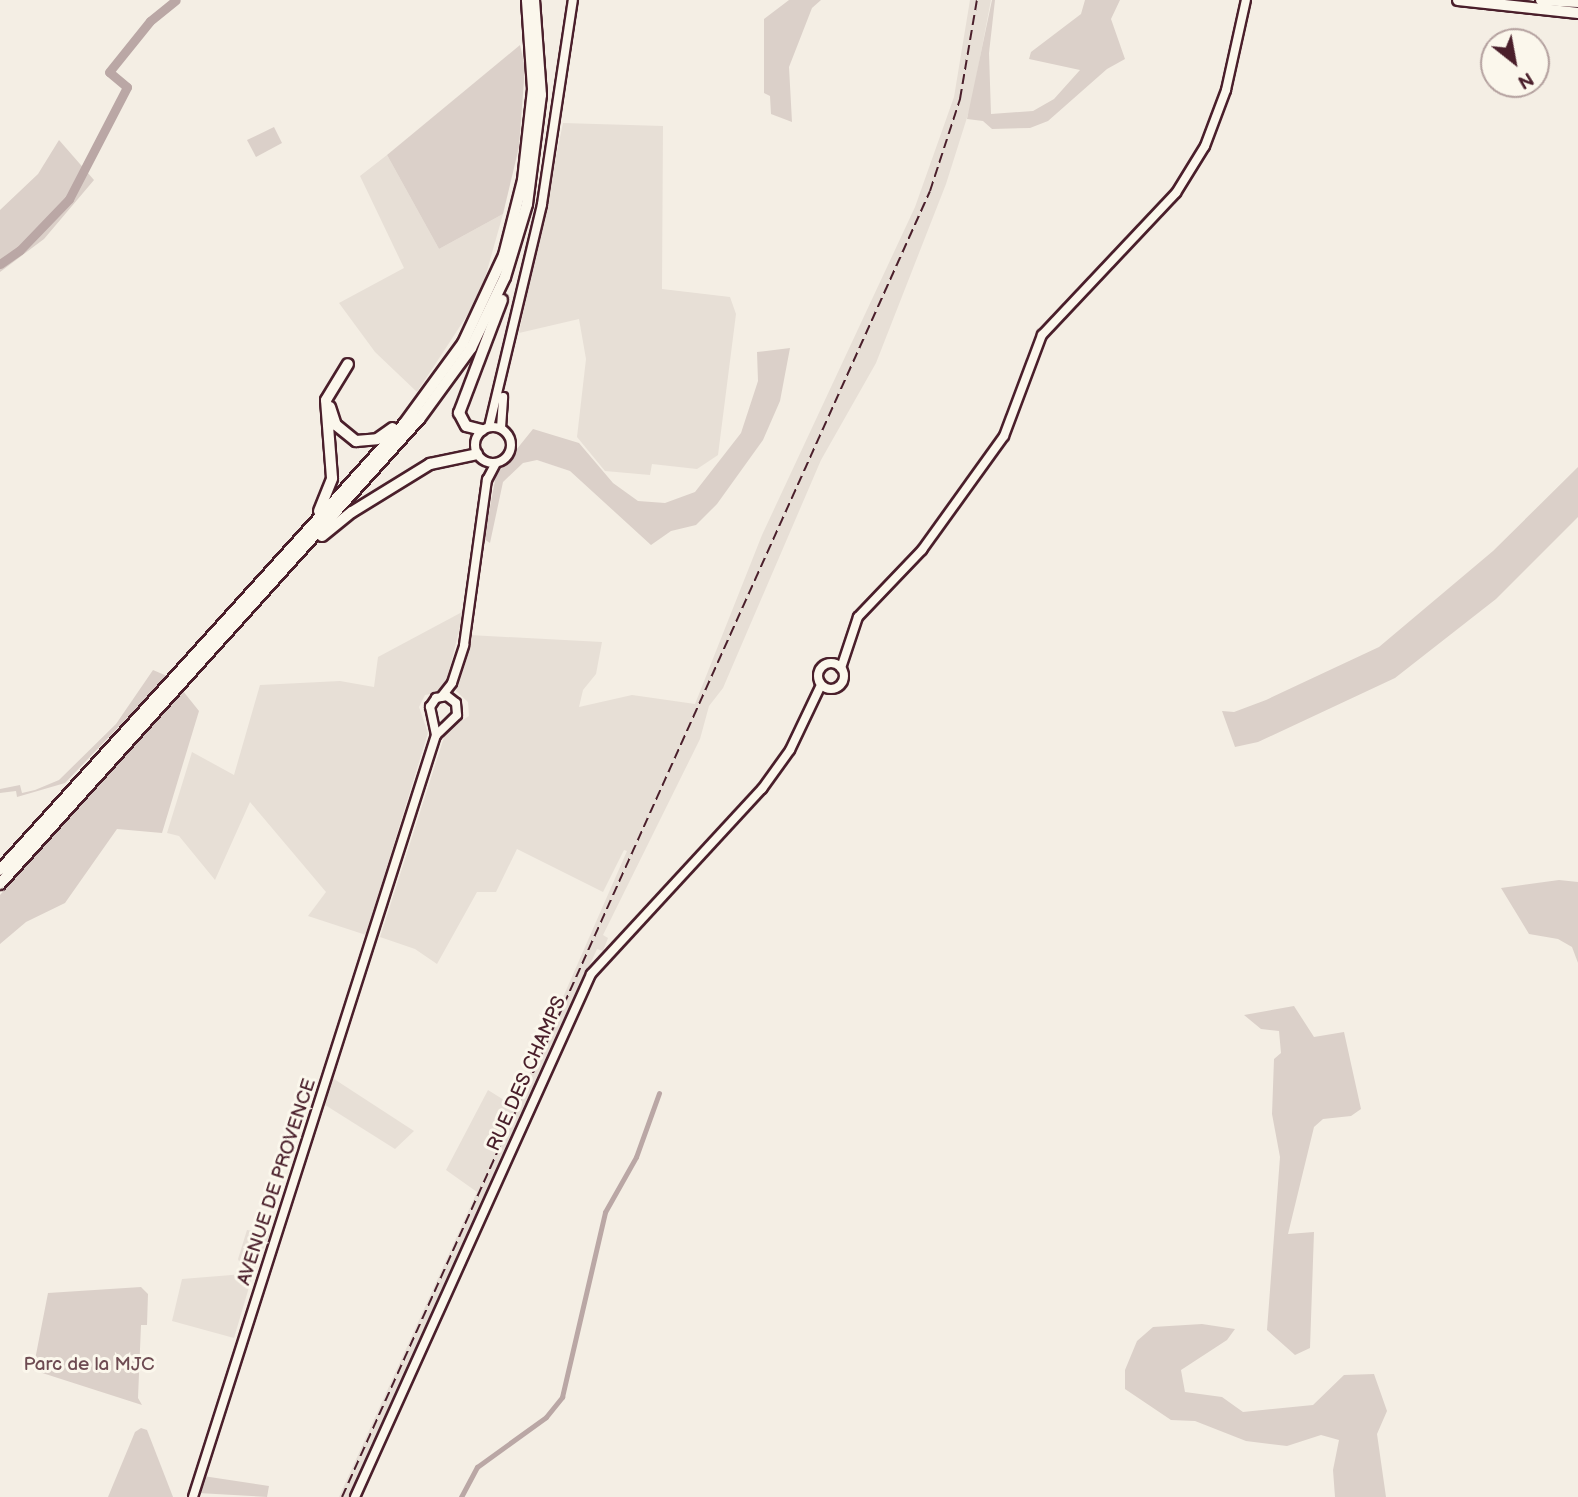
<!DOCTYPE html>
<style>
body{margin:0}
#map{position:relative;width:1578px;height:1497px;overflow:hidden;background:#f4eee4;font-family:"Balsamiq Sans",sans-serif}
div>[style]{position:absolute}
.built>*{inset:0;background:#e7dfd6}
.green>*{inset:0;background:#dbd0c9}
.canal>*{height:5px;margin:-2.5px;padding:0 2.5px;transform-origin:2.5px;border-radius:2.5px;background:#baa7a5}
.river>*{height:9px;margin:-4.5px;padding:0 4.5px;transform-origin:4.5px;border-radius:4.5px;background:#baa7a5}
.roads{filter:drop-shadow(2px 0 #4a1f2b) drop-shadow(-2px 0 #4a1f2b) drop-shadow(0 2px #4a1f2b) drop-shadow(0 -2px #4a1f2b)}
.secondary>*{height:8px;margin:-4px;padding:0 4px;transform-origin:4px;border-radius:4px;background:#fbf7ec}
.secondary>.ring{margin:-4px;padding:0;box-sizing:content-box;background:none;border:8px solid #fbf7ec;border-radius:50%}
.highway>*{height:10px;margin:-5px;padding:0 5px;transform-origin:5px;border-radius:5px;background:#fbf7ec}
.rail>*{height:2px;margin-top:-1px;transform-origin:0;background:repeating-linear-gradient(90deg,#4a1f2b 0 10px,transparent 0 15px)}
span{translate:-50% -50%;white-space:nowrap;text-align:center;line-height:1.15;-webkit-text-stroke:6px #fbf7ec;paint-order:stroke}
.street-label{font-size:19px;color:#4a1f2b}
.park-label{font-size:19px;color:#6e4b52}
.north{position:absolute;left:1480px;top:28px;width:70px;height:70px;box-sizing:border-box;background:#fbf7ec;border:2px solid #b4a19f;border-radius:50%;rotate:149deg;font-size:19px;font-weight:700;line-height:28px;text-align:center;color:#4a1f2b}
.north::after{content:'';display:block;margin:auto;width:24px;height:32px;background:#4a1f2b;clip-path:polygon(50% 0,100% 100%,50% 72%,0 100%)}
</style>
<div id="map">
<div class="built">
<div style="clip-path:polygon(970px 0,991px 0,971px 105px,946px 184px,876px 363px,821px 460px,723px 688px,709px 706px,700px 739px,603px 935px,608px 938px,603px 951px,597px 949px,350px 1497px,339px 1497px,477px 1192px,446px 1170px,488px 1090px,515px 1107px,627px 851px,624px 850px,603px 892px,517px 849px,496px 892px,477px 892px,437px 964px,415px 949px,380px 937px,446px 731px,469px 716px,468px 702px,456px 691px,469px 635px,602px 642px,596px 674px,583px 690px,579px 707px,632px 695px,695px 704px,762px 535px,915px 207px,954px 97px)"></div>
<div style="clip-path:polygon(563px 123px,663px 126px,662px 289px,730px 297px,736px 314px,718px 455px,697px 469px,652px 464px,650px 475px,605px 471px,577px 437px,586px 359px,579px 319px,519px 333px)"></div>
<div style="clip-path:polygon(387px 155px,439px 249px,503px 214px,485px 278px,470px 311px,417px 392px,375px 352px,339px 303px,404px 268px,360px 176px)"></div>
<div style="clip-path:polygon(464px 611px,447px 679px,438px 693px,425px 695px,419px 707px,428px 733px,366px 935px,308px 916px,326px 892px,250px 802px,215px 880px,179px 836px,167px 833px,192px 752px,234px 775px,260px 685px,340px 681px,374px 687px,378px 657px)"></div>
<div style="clip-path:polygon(331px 1077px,414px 1131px,395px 1149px,322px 1103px)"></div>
<div style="clip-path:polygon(247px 1230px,270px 1234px,255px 1267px,234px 1338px,172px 1321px,182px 1279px,244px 1274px,238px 1259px)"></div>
</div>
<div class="green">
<div style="clip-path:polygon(789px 0,821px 0,812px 8px,789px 67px,792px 122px,771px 114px,770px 96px,764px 93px,764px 19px)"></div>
<div style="clip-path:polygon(992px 0,995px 0,989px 53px,991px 114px,1033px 111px,1054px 99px,1080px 70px,1029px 59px,1031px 52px,1081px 14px,1085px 0,1120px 0,1111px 19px,1125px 59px,1107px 69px,1048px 121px,1030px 128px,992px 129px,983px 121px,967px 119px)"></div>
<div style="clip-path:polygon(520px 45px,525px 67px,519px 147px,503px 214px,439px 249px,387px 155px)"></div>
<div style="clip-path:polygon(274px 127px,282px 143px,256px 157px,247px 140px)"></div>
<div style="clip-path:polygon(59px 140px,94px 180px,44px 239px,0 272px,0 210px,38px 174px)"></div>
<div style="clip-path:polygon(790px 348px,780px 401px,763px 440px,717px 504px,696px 525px,671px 531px,651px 545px,570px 471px,537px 460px,523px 463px,503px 482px,490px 543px,484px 539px,496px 475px,533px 429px,579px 443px,613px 483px,638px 501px,665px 503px,695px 492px,741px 433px,758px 381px,757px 352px)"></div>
<div style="clip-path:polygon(1578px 467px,1578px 517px,1496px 599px,1395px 678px,1258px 742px,1235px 747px,1222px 711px,1234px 712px,1266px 700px,1379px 647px,1493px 551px)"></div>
<div style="clip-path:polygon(153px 670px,167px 676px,65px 783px,17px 797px,16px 791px,0 793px,0 789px,20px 785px,22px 793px,35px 790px,59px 780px,116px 724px)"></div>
<div style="clip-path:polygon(183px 691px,199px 711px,162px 833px,117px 829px,65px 903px,26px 922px,0 944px,0 895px)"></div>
<div style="clip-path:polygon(1559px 880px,1578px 882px,1578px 963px,1572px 947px,1558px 939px,1529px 934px,1501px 888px)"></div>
<div style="clip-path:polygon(1294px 1006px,1314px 1037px,1344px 1032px,1361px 1109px,1351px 1116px,1323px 1119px,1314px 1127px,1288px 1234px,1314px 1232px,1310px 1348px,1295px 1355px,1267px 1330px,1280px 1157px,1272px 1114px,1274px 1059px,1281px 1053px,1279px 1031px,1261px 1029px,1244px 1015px)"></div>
<div style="clip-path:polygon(141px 1287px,148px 1294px,147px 1325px,141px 1325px,138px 1398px,142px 1405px,33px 1370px,48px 1293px)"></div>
<div style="clip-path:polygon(1202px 1324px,1235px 1329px,1227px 1340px,1181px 1370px,1185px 1392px,1222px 1397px,1243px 1412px,1313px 1405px,1344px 1375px,1374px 1374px,1387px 1411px,1377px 1434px,1386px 1497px,1335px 1497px,1333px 1470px,1339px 1440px,1321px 1435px,1287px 1446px,1246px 1441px,1195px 1421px,1171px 1420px,1125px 1389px,1125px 1370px,1137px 1341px,1153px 1327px)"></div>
<div style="clip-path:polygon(141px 1428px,147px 1430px,173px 1497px,108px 1497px,135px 1432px)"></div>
<div style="clip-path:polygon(203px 1476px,269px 1486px,267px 1497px,198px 1493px)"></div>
</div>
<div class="canal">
<div style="left:461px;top:1497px;width:34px;rotate:-62deg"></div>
<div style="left:477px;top:1467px;width:85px;rotate:-35.9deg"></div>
<div style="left:546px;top:1417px;width:26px;rotate:-51deg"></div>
<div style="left:562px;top:1397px;width:190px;rotate:-76.9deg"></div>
<div style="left:605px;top:1212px;width:63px;rotate:-60.6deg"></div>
<div style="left:636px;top:1157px;width:68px;rotate:-70.2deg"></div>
</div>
<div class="river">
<div style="left:0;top:264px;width:24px;rotate:-35deg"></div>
<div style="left:20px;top:250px;width:71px;rotate:-46.1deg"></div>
<div style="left:69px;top:199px;width:126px;rotate:-62.6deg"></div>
<div style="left:127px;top:87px;width:23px;rotate:-140deg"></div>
<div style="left:109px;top:72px;width:65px;rotate:-51.2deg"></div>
<div style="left:150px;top:21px;width:33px;rotate:-39deg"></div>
</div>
<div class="roads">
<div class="secondary">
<div class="ring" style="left:475px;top:427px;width:28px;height:28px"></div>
<div style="left:489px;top:427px;width:229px;rotate:-76.6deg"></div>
<div style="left:542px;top:204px;width:206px;rotate:-81.4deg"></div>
<div style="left:501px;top:428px;width:31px;rotate:-86deg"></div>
<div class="ring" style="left:818px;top:663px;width:18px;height:18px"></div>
<div style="left:841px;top:668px;width:54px;rotate:-71.6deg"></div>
<div style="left:858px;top:617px;width:93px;rotate:-46.3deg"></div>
<div style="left:922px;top:550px;width:140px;rotate:-54.3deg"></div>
<div style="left:1004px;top:436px;width:108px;rotate:-69.4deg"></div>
<div style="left:1042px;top:335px;width:195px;rotate:-46.7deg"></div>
<div style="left:1176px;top:193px;width:55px;rotate:-58.3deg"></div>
<div style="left:1205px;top:146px;width:60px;rotate:-69.4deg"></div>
<div style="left:1226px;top:90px;width:92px;rotate:-77.5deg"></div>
<div style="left:442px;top:696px;width:16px;rotate:-52deg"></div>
<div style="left:452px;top:683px;width:40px;rotate:-72deg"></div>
<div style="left:464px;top:645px;width:167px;rotate:-82.1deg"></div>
<div style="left:487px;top:480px;width:19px;rotate:-62deg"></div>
<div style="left:193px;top:1497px;width:800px;rotate:-72.31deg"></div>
<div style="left:436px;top:735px;width:29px;rotate:-102deg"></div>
<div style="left:430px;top:707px;width:11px;rotate:-56deg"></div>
<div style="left:436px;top:698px;width:11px;rotate:-10deg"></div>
<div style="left:447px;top:696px;width:11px;rotate:38deg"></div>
<div style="left:456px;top:703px;width:12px;rotate:85deg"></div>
<div style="left:457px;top:715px;width:29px;rotate:136deg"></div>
<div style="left:355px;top:1497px;width:574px;rotate:-65.71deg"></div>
<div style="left:591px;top:974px;width:252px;rotate:-47.3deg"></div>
<div style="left:762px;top:789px;width:48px;rotate:-54.3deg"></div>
<div style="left:790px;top:750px;width:72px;rotate:-64.5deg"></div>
</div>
<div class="highway">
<div style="left:1458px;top:0;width:121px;rotate:6.2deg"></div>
<div style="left:1541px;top:0;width:37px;rotate:3deg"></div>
<div style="left:330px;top:407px;width:19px;rotate:72deg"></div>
<div style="left:336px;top:425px;width:26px;rotate:39deg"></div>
<div style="left:356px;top:441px;width:21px;rotate:-5deg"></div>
<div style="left:377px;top:439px;width:19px;rotate:-35deg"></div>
<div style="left:482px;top:430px;width:16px;rotate:-166deg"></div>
<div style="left:466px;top:426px;width:15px;rotate:-118deg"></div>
<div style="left:459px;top:413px;width:121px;rotate:-69.2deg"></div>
<div style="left:319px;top:511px;width:35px;rotate:-68deg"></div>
<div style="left:332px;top:478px;width:78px;rotate:-94.4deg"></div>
<div style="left:326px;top:400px;width:42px;rotate:-58.6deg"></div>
<div style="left:322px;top:536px;width:38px;rotate:-39deg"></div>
<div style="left:352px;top:512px;width:92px;rotate:-31.6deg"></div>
<div style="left:430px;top:464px;width:48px;rotate:-12deg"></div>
<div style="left:0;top:870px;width:602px;rotate:-47.83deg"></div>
<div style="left:404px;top:424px;width:100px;rotate:-53.9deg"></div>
<div style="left:463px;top:343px;width:97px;rotate:-65deg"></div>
<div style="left:504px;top:255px;width:77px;rotate:-75.8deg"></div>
<div style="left:523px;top:180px;width:92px;rotate:-83.7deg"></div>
<div style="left:533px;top:89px;width:89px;rotate:-93.9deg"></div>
<div style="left:0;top:884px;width:627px;rotate:-47.97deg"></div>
<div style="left:420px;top:418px;width:87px;rotate:-53.9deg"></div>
<div style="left:471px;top:348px;width:79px;rotate:-64.4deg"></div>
<div style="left:505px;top:277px;width:76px;rotate:-73.2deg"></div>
<div style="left:527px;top:204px;width:110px;rotate:-82.7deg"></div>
<div style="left:541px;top:95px;width:95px;rotate:-94.2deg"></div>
</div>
</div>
<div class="rail">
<div style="left:342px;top:1497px;width:1432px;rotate:-65.76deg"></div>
<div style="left:930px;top:191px;width:97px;rotate:-71.9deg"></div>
<div style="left:960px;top:99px;width:100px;rotate:-80.3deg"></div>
</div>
<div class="street-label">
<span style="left:527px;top:1074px;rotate:-66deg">RUE DES CHAMPS</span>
<span style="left:277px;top:1182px;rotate:-72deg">AVENUE DE PROVENCE</span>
</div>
<div class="park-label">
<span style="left:89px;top:1365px">Parc de la MJC</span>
</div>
<div class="north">N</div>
</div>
